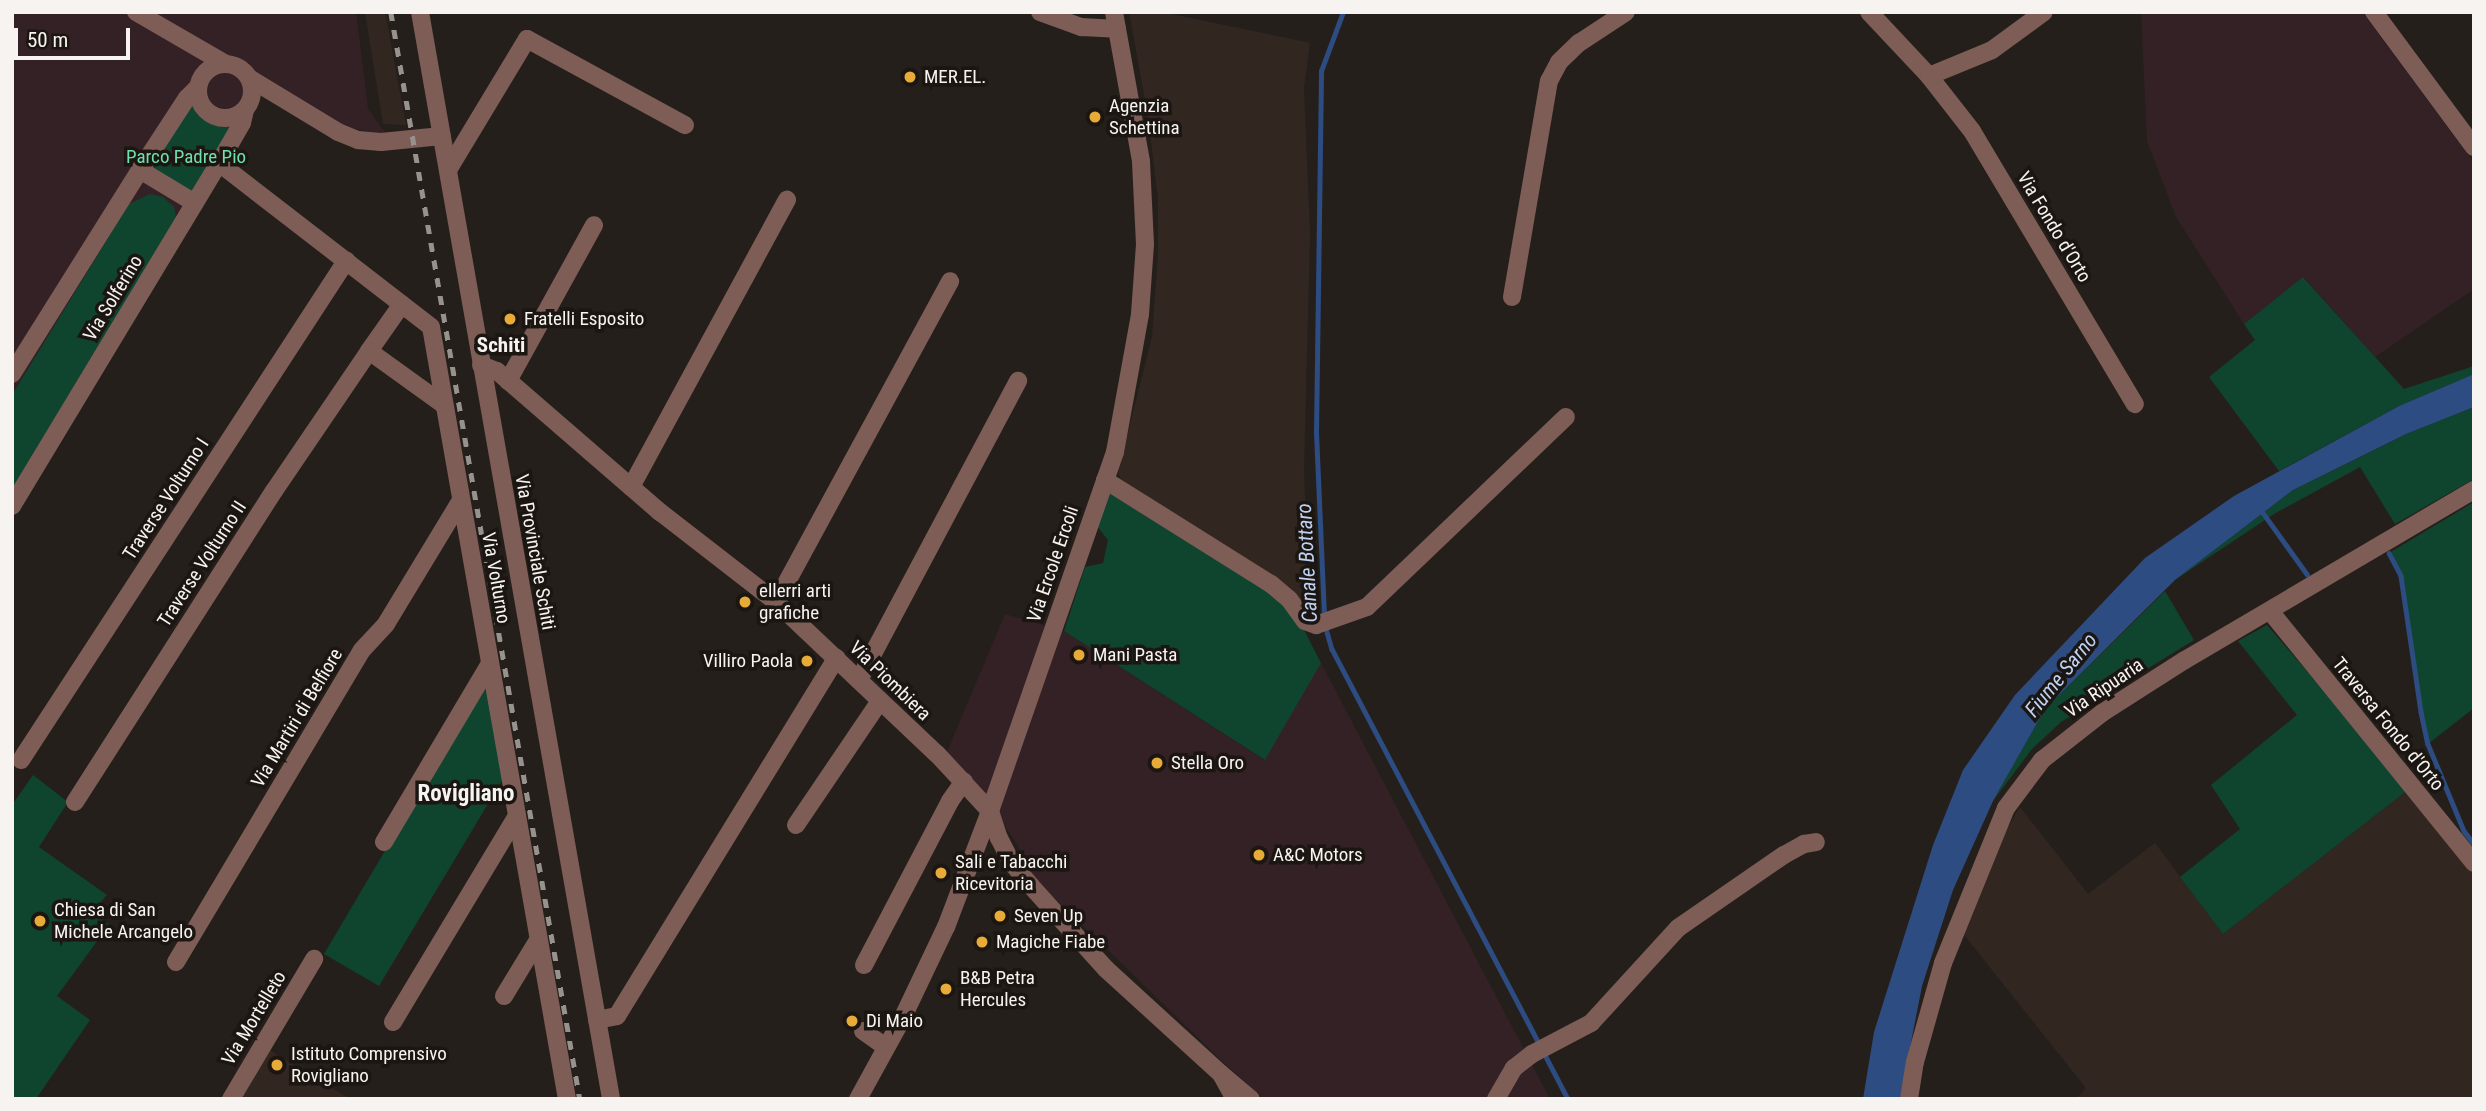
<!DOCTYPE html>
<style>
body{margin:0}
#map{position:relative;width:2486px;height:1111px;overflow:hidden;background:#251f1b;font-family:"Roboto Condensed",sans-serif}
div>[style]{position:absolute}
.commercial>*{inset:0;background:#342126}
.built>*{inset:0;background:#322620}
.green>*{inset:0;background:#0f442f}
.water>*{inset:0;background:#2d4c82}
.stream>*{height:4.5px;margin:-2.25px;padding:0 2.25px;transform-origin:2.25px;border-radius:2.25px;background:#2d4c82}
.minor>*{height:18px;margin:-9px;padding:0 9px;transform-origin:9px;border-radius:9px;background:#7d5d55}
.tertiary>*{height:18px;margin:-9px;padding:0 9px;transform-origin:9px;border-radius:9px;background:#7d5d55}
.tertiary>.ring{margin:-9px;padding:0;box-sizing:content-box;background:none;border:18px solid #7d5d55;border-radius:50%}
.rail>*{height:4.5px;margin-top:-2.25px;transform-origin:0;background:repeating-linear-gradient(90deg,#97928e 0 9px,transparent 0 18px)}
.dots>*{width:19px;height:19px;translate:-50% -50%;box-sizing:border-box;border:4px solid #1c1612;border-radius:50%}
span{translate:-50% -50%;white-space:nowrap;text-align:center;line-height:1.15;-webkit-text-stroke:7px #1c1612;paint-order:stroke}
.poi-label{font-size:19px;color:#f7f3f0}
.left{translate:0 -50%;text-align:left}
.right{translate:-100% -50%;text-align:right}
.park-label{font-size:19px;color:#70e0ad}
.street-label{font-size:19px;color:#f7f3f0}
.neighbourhood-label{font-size:21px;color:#f7f3f0;font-weight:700}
.water-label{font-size:21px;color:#bfd2f3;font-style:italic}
.quarter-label{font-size:23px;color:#f7f3f0;font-weight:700}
.frame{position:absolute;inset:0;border:14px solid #f7f3f0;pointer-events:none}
.scale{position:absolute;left:14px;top:28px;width:116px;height:32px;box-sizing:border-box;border:4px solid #f7f3f0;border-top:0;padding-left:9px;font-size:21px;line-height:24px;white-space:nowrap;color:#f7f3f0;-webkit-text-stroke:5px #1c1612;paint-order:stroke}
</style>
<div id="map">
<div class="commercial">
<div style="clip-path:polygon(12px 12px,356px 12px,368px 109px,387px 135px,340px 126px,259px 79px,12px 491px)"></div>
<div style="clip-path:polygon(2141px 12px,2362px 12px,2474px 163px,2474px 289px,2375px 357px,2304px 277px,2244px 324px,2176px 217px,2147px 141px)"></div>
<div style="clip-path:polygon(1005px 614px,1064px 631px,1264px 760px,1321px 663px,1550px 1099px,1264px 1099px,1222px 1061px,1044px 888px,1030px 872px,1018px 846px,983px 792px,947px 752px)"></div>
</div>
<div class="built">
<div style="clip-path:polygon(365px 12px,385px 12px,406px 125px,383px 124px)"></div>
<div style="clip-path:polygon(1129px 12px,1162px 12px,1310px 43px,1304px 88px,1310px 234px,1304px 470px,1309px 599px,1300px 605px,1122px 482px,1118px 472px,1152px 337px,1158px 256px,1158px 199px,1148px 116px)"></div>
<div style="clip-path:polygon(2409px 789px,2474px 870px,2474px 1099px,2076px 1099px,2086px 1088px,1961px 931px,2006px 830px,2020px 807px,2088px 894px,2155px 843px,2223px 934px)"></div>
<div style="clip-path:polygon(268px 1049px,350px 1099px,238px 1099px)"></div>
</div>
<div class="green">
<div style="clip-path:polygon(198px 96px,201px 104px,213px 116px,230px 118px,245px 110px,195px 203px,140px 170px)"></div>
<div style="clip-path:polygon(150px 194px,163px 197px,174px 207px,176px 217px,12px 491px,12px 395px,129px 204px)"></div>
<div style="clip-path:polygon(2303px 277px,2404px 389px,2474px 366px,2474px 374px,2399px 406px,2279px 471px,2209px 377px,2255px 340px,2244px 324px)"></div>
<div style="clip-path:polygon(2474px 407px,2474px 479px,2395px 524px,2360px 467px,2274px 514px,2175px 580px,2293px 490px,2406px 434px)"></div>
<div style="clip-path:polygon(1117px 493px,1270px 590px,1304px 630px,1321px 663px,1265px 760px,1064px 631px,1085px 567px,1103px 563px,1108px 540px,1097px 526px,1109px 494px)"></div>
<div style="clip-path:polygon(2474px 502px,2474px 708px,2428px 744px,2421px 712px,2401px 576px,2389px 553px)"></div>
<div style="clip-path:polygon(2165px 591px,2194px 640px,2061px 722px,2032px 749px,1993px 801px,2045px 709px)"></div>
<div style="clip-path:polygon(2267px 625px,2409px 789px,2223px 934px,2180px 877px,2240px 829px,2211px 785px,2297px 715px,2238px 641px)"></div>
<div style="clip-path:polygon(487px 678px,504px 777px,379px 986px,324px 954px)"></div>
<div style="clip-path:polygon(33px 775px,68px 802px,39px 847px,107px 895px,92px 912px,109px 925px,57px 996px,90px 1020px,36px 1099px,12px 1099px,12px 805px)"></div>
</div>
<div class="water">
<div style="clip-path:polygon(2474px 374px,2474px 407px,2406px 434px,2293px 490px,2175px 580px,2045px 709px,1993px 801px,1953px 890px,1922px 986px,1900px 1099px,1863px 1099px,1874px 1032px,1933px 845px,1963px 770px,2015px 695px,2145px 558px,2234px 496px,2399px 406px)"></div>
</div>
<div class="stream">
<div style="left:2261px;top:510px;width:79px;rotate:54.3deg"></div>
<div style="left:2389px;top:553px;width:26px;rotate:62deg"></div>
<div style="left:2401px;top:576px;width:137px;rotate:81.6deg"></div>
<div style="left:2421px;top:712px;width:33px;rotate:78deg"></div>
<div style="left:2428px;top:744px;width:94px;rotate:67.5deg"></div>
<div style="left:2464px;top:831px;width:16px;rotate:52deg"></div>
<div style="left:1324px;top:616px;width:183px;rotate:-92.5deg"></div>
<div style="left:1316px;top:433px;width:362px;rotate:-89.2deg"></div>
<div style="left:1321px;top:71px;width:63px;rotate:-69.6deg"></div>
<div style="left:1325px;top:625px;width:25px;rotate:74deg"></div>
<div style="left:1332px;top:649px;width:445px;rotate:62.3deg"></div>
<div style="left:1543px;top:1051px;width:54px;rotate:62.5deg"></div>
</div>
<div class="minor">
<div style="left:1040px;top:12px;width:44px;rotate:20.1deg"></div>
<div style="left:1081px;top:27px;width:36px;rotate:3deg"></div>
<div style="left:1869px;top:12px;width:88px;rotate:46.8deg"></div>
<div style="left:1929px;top:76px;width:70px;rotate:52deg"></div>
<div style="left:1972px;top:131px;width:318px;rotate:59.2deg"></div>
<div style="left:2374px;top:12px;width:168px;rotate:53.5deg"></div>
<div style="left:1929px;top:76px;width:68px;rotate:-22.4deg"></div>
<div style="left:1992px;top:50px;width:64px;rotate:-36.2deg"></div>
<div style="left:219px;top:163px;width:268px;rotate:37.7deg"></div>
<div style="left:431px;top:327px;width:784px;rotate:80.01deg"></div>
<div style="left:140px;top:170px;width:64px;rotate:31deg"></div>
<div style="left:448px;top:170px;width:153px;rotate:-58.9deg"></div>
<div style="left:527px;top:39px;width:180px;rotate:28.6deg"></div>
<div style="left:1512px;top:297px;width:219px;rotate:-80.3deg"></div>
<div style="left:1549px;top:81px;width:21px;rotate:-62deg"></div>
<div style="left:1559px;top:62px;width:28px;rotate:-44deg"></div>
<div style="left:1579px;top:43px;width:56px;rotate:-33.4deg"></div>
<div style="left:369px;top:351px;width:57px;rotate:-54.9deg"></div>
<div style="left:481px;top:365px;width:17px;rotate:21deg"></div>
<div style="left:497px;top:371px;width:216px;rotate:40.9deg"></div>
<div style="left:660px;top:512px;width:147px;rotate:37.8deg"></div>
<div style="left:776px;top:602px;width:221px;rotate:43.4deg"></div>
<div style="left:937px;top:754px;width:78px;rotate:47.1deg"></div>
<div style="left:12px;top:374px;width:241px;rotate:-57.9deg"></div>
<div style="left:140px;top:170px;width:86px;rotate:-56.9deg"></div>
<div style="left:187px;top:98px;width:14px;rotate:-45deg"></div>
<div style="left:508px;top:381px;width:178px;rotate:-61.1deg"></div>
<div style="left:1105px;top:480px;width:196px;rotate:32.1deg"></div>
<div style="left:1271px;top:584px;width:23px;rotate:40deg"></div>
<div style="left:1289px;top:599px;width:27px;rotate:54deg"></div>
<div style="left:1305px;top:621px;width:12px;rotate:20deg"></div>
<div style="left:1316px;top:625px;width:54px;rotate:-19.4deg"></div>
<div style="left:1367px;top:607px;width:275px;rotate:-43.7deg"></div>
<div style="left:631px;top:487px;width:327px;rotate:-61.5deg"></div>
<div style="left:12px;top:506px;width:401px;rotate:-58.9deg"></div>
<div style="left:219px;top:163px;width:46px;rotate:-60.1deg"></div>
<div style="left:242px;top:123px;width:13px;rotate:-77deg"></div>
<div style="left:776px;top:602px;width:365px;rotate:-61.5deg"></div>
<div style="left:2270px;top:611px;width:324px;rotate:51deg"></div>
<div style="left:859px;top:680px;width:339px;rotate:-62deg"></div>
<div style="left:21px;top:760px;width:596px;rotate:-56.92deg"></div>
<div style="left:75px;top:802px;width:369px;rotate:-57.4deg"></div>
<div style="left:274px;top:491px;width:169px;rotate:-55.8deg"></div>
<div style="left:369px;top:351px;width:92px;rotate:35.8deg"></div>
<div style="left:796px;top:825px;width:150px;rotate:-55.9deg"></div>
<div style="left:384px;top:842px;width:206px;rotate:-59.3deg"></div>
<div style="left:176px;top:962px;width:363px;rotate:-59.2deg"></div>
<div style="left:362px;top:650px;width:35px;rotate:-47deg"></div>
<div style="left:386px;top:624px;width:145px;rotate:-58.8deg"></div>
<div style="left:864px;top:965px;width:185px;rotate:-62.3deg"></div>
<div style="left:950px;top:801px;width:24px;rotate:-55deg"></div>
<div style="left:504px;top:996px;width:66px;rotate:-58.7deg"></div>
<div style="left:597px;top:1020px;width:20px;rotate:-11deg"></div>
<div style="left:617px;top:1016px;width:420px;rotate:-58.5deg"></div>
<div style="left:393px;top:1022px;width:237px;rotate:-59deg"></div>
<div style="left:863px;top:1031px;width:28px;rotate:35deg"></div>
<div style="left:1221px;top:1074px;width:39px;rotate:40deg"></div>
<div style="left:231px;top:1099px;width:163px;rotate:-59.3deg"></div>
<div style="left:1496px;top:1099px;width:36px;rotate:-60deg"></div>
<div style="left:1514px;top:1068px;width:23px;rotate:-38deg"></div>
<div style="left:1532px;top:1054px;width:67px;rotate:-27.7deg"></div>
<div style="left:1591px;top:1023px;width:129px;rotate:-47.5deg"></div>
<div style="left:1678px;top:928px;width:129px;rotate:-34.6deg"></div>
<div style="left:1784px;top:855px;width:23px;rotate:-29deg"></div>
<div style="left:1804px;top:844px;width:12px;rotate:-9deg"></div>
</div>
<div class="tertiary">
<div style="left:136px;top:12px;width:102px;rotate:30.1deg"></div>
<div style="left:420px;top:12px;width:1104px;rotate:80.03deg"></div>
<div class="ring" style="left:198px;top:64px;width:36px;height:36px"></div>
<div style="left:249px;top:78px;width:104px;rotate:31.2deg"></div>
<div style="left:338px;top:132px;width:22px;rotate:22deg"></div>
<div style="left:358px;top:140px;width:23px;rotate:5deg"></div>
<div style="left:381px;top:142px;width:61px;rotate:-5.6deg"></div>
<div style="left:990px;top:811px;width:28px;rotate:72deg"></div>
<div style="left:999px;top:838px;width:27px;rotate:63deg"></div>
<div style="left:1011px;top:862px;width:31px;rotate:50deg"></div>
<div style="left:1031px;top:886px;width:112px;rotate:47.9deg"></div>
<div style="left:1106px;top:969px;width:156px;rotate:42.4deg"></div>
<div style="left:1221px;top:1074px;width:29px;rotate:61deg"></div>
<div style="left:858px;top:1099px;width:94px;rotate:-61.2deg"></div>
<div style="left:903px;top:1017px;width:100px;rotate:-64.5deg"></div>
<div style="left:946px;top:927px;width:124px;rotate:-69.2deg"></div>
<div style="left:990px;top:811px;width:380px;rotate:-70.8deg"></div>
<div style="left:1115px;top:452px;width:140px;rotate:-79.7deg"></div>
<div style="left:1140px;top:314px;width:70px;rotate:-85.9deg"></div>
<div style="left:1145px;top:244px;width:83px;rotate:-92.8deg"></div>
<div style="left:1141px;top:161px;width:151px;rotate:-100.3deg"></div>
<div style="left:1909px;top:1099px;width:37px;rotate:-81deg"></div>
<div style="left:1915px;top:1062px;width:103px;rotate:-74.2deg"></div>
<div style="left:1943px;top:963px;width:167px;rotate:-67.9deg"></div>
<div style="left:2006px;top:808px;width:60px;rotate:-53.1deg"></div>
<div style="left:2042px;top:760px;width:76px;rotate:-38.1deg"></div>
<div style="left:2102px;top:713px;width:98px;rotate:-32.6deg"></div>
<div style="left:2185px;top:660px;width:335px;rotate:-30.5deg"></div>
</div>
<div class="rail">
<div style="left:391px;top:12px;width:1103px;rotate:80.14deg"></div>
</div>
<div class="dots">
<div style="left:910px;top:77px;background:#e8ab37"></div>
<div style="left:1095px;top:117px;background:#e8ab37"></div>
<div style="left:510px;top:319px;background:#e8ab37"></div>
<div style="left:745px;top:602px;background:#e8ab37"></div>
<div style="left:1079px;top:655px;background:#e8ab37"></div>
<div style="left:807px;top:661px;background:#e8ab37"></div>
<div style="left:1157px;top:763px;background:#e8ab37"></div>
<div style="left:1259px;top:855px;background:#e8ab37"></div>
<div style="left:941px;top:873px;background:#e8ab37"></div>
<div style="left:1000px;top:916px;background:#e8ab37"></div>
<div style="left:40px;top:921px;background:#e8ab37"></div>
<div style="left:982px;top:942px;background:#e8ab37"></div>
<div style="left:946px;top:989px;background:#e8ab37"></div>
<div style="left:852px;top:1021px;background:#e8ab37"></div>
<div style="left:277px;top:1065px;background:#e8ab37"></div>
</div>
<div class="poi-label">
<span class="left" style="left:924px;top:77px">MER.EL.</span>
<span class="left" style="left:1109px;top:117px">Agenzia<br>Schettina</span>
<span class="left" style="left:524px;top:319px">Fratelli Esposito</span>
<span class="left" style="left:759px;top:602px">ellerri arti<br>grafiche</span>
<span class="left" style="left:1093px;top:655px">Mani Pasta</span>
<span class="right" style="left:793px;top:661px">Villiro Paola</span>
<span class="left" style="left:1171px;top:763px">Stella Oro</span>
<span class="left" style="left:1273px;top:855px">A&amp;C Motors</span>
<span class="left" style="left:955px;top:873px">Sali e Tabacchi<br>Ricevitoria</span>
<span class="left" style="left:54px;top:921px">Chiesa di San<br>Michele Arcangelo</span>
<span class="left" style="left:1014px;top:916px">Seven Up</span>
<span class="left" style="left:996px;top:942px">Magiche Fiabe</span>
<span class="left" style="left:960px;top:989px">B&amp;B Petra<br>Hercules</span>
<span class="left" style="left:866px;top:1021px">Di Maio</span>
<span class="left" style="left:291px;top:1065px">Istituto Comprensivo<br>Rovigliano</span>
</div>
<div class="park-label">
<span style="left:186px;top:157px">Parco Padre Pio</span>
</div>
<div class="street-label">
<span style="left:2054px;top:227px;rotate:59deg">Via Fondo d'Orto</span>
<span style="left:113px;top:298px;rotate:-59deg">Via Solferino</span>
<span style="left:166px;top:499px;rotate:-57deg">Traverse Volturno I</span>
<span style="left:535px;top:552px;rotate:80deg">Via Provinciale Schiti</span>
<span style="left:202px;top:564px;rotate:-57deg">Traverse Volturno II</span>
<span style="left:1053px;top:564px;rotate:-71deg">Via Ercole Ercoli</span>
<span style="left:496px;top:578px;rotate:80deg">Via Volturno</span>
<span style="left:890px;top:681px;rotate:44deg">Via Piombiera</span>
<span style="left:2104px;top:688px;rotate:-34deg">Via Ripuaria</span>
<span style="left:297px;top:718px;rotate:-59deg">Via Martiri di Belfiore</span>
<span style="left:2388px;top:724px;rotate:51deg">Traversa Fondo d'Orto</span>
<span style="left:254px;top:1018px;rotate:-59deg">Via Mortelleto</span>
</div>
<div class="neighbourhood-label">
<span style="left:501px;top:345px">Schiti</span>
</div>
<div class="water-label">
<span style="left:1307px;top:563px;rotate:-93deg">Canale Bottaro</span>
<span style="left:2061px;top:675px;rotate:-51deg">Fiume Sarno</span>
</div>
<div class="quarter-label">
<span style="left:466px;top:794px">Rovigliano</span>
</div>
<div class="frame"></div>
<div class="scale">50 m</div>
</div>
